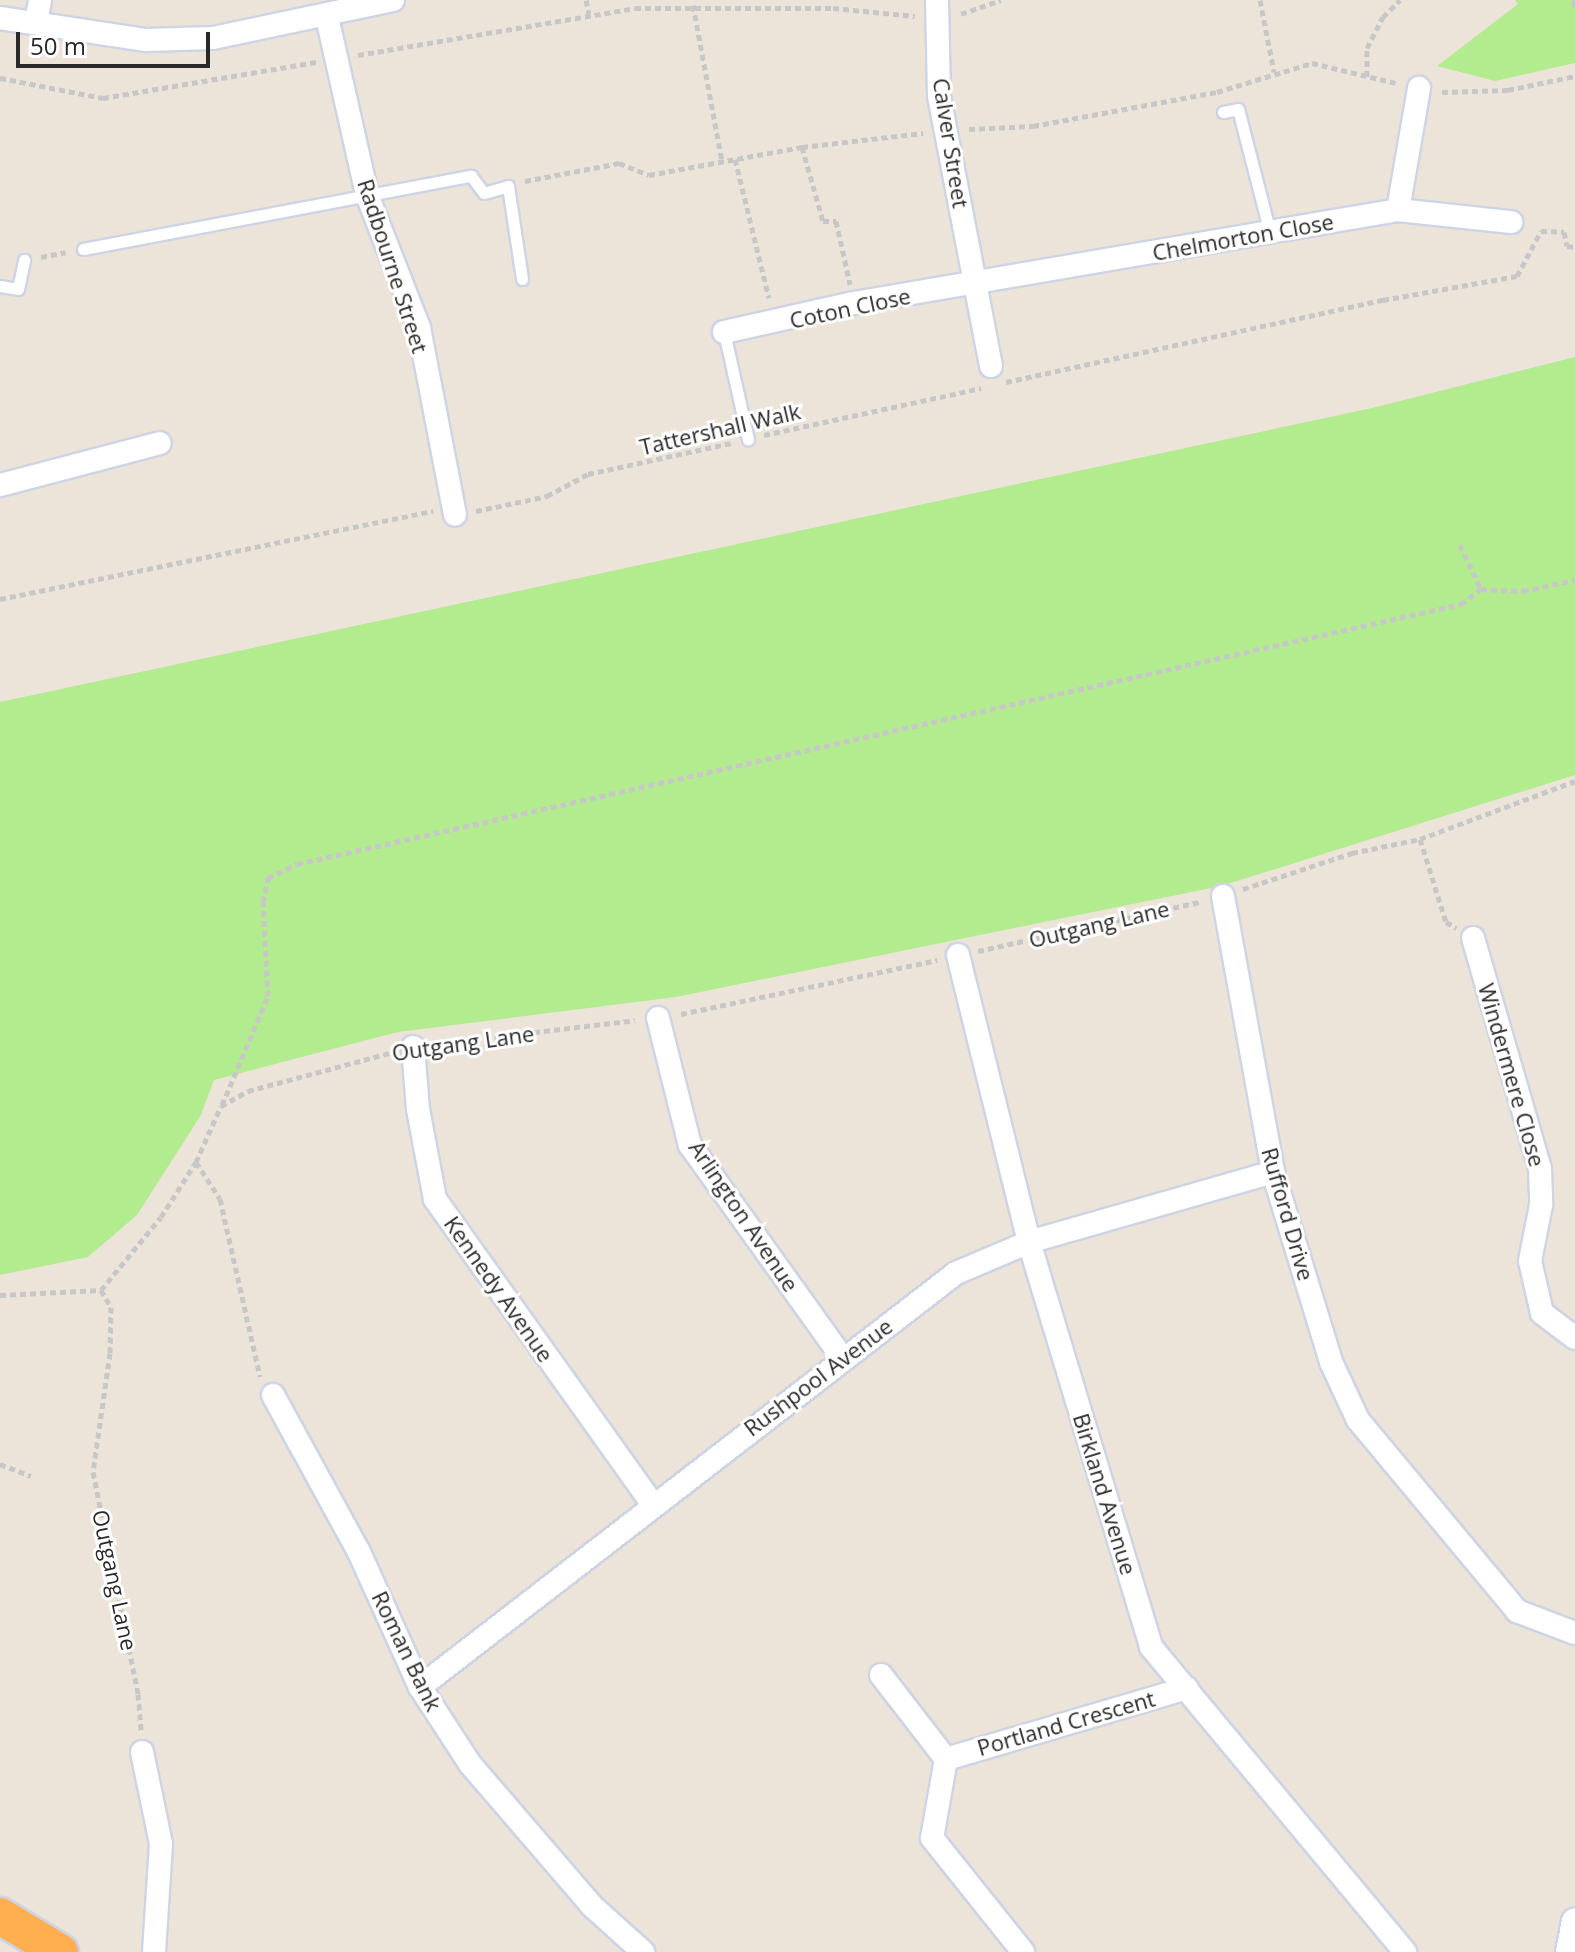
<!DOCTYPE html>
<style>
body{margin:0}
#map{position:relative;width:1575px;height:1952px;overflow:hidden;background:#ede4d9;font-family:"Open Sans",sans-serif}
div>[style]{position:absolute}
.green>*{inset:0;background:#b3eb8f}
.path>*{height:5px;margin-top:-2.5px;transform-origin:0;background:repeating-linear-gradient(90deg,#c7c7c7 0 6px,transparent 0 10px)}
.roads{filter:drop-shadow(2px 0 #ced4e4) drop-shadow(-2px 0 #ced4e4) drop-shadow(0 2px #ced4e4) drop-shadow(0 -2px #ced4e4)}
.service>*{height:11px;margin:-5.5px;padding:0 5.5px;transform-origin:5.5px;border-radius:5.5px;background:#fff}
.minor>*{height:22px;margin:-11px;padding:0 11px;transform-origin:11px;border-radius:11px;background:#fff}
.tertiary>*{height:26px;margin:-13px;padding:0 13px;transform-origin:13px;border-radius:13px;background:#fff}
.trunk>*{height:36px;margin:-18px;padding:0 18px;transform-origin:18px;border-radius:18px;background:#ffaf50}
span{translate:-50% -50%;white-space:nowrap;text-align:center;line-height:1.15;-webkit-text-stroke:6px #fff;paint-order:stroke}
.street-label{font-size:22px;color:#292929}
.scale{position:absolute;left:16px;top:32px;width:194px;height:36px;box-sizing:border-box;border:4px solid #292929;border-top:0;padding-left:10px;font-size:24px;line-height:28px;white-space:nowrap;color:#292929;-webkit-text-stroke:6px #fff;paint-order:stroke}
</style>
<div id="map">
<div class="green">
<div style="clip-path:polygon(1515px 0,1575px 0,1575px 63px,1495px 81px,1437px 66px,1518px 4px)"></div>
<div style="clip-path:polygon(1575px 357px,1575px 775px,1221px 886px,676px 997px,398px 1032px,214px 1080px,201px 1115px,137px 1215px,88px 1257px,0 1275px,0 702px,1372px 408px)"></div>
</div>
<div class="path">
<div style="left:586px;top:0;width:14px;rotate:78deg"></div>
<div style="left:1260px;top:0;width:73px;rotate:79deg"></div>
<div style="left:1573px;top:0;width:9px;rotate:77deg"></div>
<div style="left:693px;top:5px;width:159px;rotate:79.5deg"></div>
<div style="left:961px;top:14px;width:42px;rotate:-19.3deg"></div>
<div style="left:358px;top:55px;width:281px;rotate:-9.6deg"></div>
<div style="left:635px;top:8px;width:198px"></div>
<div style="left:833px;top:8px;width:82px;rotate:5.6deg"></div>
<div style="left:1367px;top:77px;width:29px;rotate:-90deg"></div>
<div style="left:1367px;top:48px;width:35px;rotate:-63deg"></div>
<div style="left:1383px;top:17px;width:24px;rotate:-45deg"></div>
<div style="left:0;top:78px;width:105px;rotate:11deg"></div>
<div style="left:103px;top:98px;width:216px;rotate:-9.6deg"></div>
<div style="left:1442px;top:92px;width:66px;rotate:-1.7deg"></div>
<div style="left:1508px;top:90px;width:68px;rotate:-11.8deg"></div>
<div style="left:969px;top:129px;width:64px;rotate:-2.7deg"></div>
<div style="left:1033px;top:126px;width:187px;rotate:-10.5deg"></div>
<div style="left:1217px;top:92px;width:99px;rotate:-17deg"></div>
<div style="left:1312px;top:63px;width:86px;rotate:13.4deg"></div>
<div style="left:802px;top:147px;width:77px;rotate:74.2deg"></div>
<div style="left:823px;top:221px;width:13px"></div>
<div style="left:836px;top:221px;width:65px;rotate:77.5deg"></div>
<div style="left:735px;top:159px;width:143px;rotate:76.3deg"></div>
<div style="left:525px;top:181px;width:96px;rotate:-10.8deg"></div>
<div style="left:619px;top:163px;width:32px;rotate:22deg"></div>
<div style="left:649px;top:175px;width:156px;rotate:-10.4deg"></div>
<div style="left:802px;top:147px;width:122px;rotate:-6.6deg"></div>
<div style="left:41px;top:257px;width:25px;rotate:-11deg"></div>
<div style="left:1006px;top:382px;width:386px;rotate:-12.3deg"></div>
<div style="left:1383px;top:300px;width:136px;rotate:-10.2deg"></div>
<div style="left:1517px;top:276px;width:51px;rotate:-61.9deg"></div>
<div style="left:1541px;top:231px;width:23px;rotate:2deg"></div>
<div style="left:1564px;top:232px;width:14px;rotate:78deg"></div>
<div style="left:1567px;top:246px;width:8px;rotate:7deg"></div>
<div style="left:764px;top:435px;width:222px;rotate:-12.2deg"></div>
<div style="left:476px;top:511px;width:73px;rotate:-11.9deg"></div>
<div style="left:547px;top:496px;width:47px;rotate:-28.2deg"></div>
<div style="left:588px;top:474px;width:146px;rotate:-12.2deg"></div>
<div style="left:1460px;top:545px;width:49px;rotate:64.5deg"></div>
<div style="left:1481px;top:589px;width:42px;rotate:2.7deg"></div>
<div style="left:1523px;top:591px;width:53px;rotate:-11.9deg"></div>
<div style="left:0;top:599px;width:442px;rotate:-11.5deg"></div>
<div style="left:1420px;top:839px;width:87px;rotate:72.6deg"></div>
<div style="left:1446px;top:922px;width:12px;rotate:31deg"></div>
<div style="left:1243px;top:889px;width:115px;rotate:-18.3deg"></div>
<div style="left:1352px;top:853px;width:69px;rotate:-11.6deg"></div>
<div style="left:1420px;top:839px;width:165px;rotate:-20.5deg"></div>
<div style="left:978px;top:951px;width:230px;rotate:-12.5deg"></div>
<div style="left:681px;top:1014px;width:262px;rotate:-11.9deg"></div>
<div style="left:435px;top:1044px;width:201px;rotate:-6.8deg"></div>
<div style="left:222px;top:1105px;width:118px;rotate:-67.1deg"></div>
<div style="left:268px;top:996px;width:94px;rotate:-93deg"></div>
<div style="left:263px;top:902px;width:25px;rotate:-78deg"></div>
<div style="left:268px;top:878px;width:32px;rotate:-26deg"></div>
<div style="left:297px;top:864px;width:1193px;rotate:-12.59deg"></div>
<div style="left:1461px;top:604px;width:25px;rotate:-37deg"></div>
<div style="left:196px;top:1162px;width:44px;rotate:57deg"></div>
<div style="left:220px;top:1199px;width:182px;rotate:77.3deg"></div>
<div style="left:101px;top:1290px;width:94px;rotate:-50.6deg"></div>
<div style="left:161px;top:1217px;width:65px;rotate:-57.5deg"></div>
<div style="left:196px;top:1162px;width:61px;rotate:-65.9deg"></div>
<div style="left:221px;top:1106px;width:31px;rotate:-29deg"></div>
<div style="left:248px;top:1091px;width:147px;rotate:-15deg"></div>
<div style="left:101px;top:1290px;width:20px;rotate:60deg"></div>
<div style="left:111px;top:1307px;width:46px;rotate:91.2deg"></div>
<div style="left:110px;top:1353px;width:120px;rotate:98.1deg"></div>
<div style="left:93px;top:1472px;width:227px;rotate:78.5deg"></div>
<div style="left:138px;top:1694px;width:37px;rotate:85deg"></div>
<div style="left:0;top:1295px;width:101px;rotate:-2.8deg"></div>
<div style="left:0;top:1464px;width:33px;rotate:21deg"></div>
</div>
<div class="roads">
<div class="service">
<div style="left:1223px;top:112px;width:15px;rotate:-11deg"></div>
<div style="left:1238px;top:109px;width:128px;rotate:75.5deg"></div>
<div style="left:83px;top:249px;width:395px;rotate:-10.7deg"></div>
<div style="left:471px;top:176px;width:21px;rotate:53deg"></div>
<div style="left:484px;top:193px;width:25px;rotate:-16deg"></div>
<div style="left:508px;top:186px;width:94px;rotate:81.4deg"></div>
<div style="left:0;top:286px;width:18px;rotate:9deg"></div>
<div style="left:18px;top:289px;width:30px;rotate:-78deg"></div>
<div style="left:724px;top:332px;width:110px;rotate:77.4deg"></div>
</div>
<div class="minor">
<div style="left:937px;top:0;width:96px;rotate:88.8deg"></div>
<div style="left:939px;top:96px;width:275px;rotate:79.1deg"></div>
<div style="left:327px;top:17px;width:182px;rotate:77.3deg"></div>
<div style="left:367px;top:195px;width:143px;rotate:68.6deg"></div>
<div style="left:419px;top:328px;width:190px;rotate:79.1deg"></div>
<div style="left:0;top:18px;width:148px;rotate:8.6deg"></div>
<div style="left:146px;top:40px;width:67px;rotate:-1.7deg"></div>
<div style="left:213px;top:38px;width:184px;rotate:-11.9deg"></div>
<div style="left:36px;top:23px;width:23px;rotate:-80deg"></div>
<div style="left:1398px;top:210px;width:124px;rotate:-80.2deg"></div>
<div style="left:724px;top:332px;width:133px;rotate:-12.6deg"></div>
<div style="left:854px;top:303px;width:552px;rotate:-9.7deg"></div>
<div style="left:1398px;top:210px;width:114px;rotate:6.1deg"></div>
<div style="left:0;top:485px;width:165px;rotate:-14.7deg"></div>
<div style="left:1223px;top:896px;width:280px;rotate:79.7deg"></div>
<div style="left:1273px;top:1172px;width:199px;rotate:73deg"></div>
<div style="left:1331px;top:1362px;width:64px;rotate:65deg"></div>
<div style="left:1358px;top:1420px;width:249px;rotate:50.2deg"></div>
<div style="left:1517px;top:1611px;width:62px;rotate:20.8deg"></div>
<div style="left:1473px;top:938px;width:240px;rotate:73.8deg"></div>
<div style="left:1540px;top:1168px;width:37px;rotate:88deg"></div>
<div style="left:1541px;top:1205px;width:57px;rotate:101.1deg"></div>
<div style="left:1530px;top:1261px;width:53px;rotate:77deg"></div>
<div style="left:1542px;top:1313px;width:41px;rotate:37.1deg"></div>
<div style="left:958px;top:955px;width:296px;rotate:76.1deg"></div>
<div style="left:1029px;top:1242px;width:423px;rotate:73.2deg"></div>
<div style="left:1151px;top:1647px;width:397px;rotate:50.2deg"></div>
<div style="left:658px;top:1018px;width:131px;rotate:75.9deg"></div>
<div style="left:690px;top:1145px;width:261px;rotate:54.4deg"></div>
<div style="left:413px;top:1047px;width:62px;rotate:85.4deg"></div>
<div style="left:418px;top:1109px;width:92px;rotate:79.3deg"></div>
<div style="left:435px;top:1199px;width:376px;rotate:54.5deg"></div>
<div style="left:273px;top:1395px;width:179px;rotate:61.3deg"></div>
<div style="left:359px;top:1552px;width:148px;rotate:65.7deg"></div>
<div style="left:420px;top:1687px;width:92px;rotate:57deg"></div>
<div style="left:470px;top:1764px;width:187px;rotate:49.3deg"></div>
<div style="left:592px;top:1906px;width:69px;rotate:42deg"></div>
<div style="left:881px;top:1675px;width:106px;rotate:52.3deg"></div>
<div style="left:946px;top:1759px;width:80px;rotate:100deg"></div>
<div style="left:932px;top:1838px;width:146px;rotate:51.4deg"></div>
<div style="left:420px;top:1687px;width:677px;rotate:-37.68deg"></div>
<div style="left:956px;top:1273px;width:79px;rotate:-23deg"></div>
<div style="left:1029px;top:1242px;width:254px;rotate:-16deg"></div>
<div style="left:142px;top:1752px;width:94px;rotate:78.3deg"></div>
<div style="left:161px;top:1844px;width:108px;rotate:93.7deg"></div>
<div style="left:946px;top:1759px;width:251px;rotate:-16.4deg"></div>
</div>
<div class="tertiary">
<div style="left:1569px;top:1952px;width:31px;rotate:-79deg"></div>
</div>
<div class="trunk">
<div style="left:0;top:1916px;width:70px;rotate:31deg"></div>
</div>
</div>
<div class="street-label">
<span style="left:951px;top:143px;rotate:81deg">Calver Street</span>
<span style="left:1243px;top:237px;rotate:-10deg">Chelmorton Close</span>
<span style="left:393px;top:266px;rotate:72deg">Radbourne Street</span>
<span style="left:850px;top:308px;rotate:-12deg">Coton Close</span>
<span style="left:720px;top:429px;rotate:-13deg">Tattershall Walk</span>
<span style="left:1099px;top:924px;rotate:-13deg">Outgang Lane</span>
<span style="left:463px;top:1043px;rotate:-8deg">Outgang Lane</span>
<span style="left:1512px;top:1075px;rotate:74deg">Windermere Close</span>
<span style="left:1288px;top:1214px;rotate:74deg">Rufford Drive</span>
<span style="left:744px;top:1216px;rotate:56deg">Arlington Avenue</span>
<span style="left:499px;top:1289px;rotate:55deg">Kennedy Avenue</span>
<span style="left:818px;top:1377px;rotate:-37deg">Rushpool Avenue</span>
<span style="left:1105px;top:1494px;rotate:73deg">Birkland Avenue</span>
<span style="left:115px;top:1580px;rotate:78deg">Outgang Lane</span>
<span style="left:407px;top:1651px;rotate:64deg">Roman Bank</span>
<span style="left:1066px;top:1723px;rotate:-16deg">Portland Crescent</span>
</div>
<div class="scale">50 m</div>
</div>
